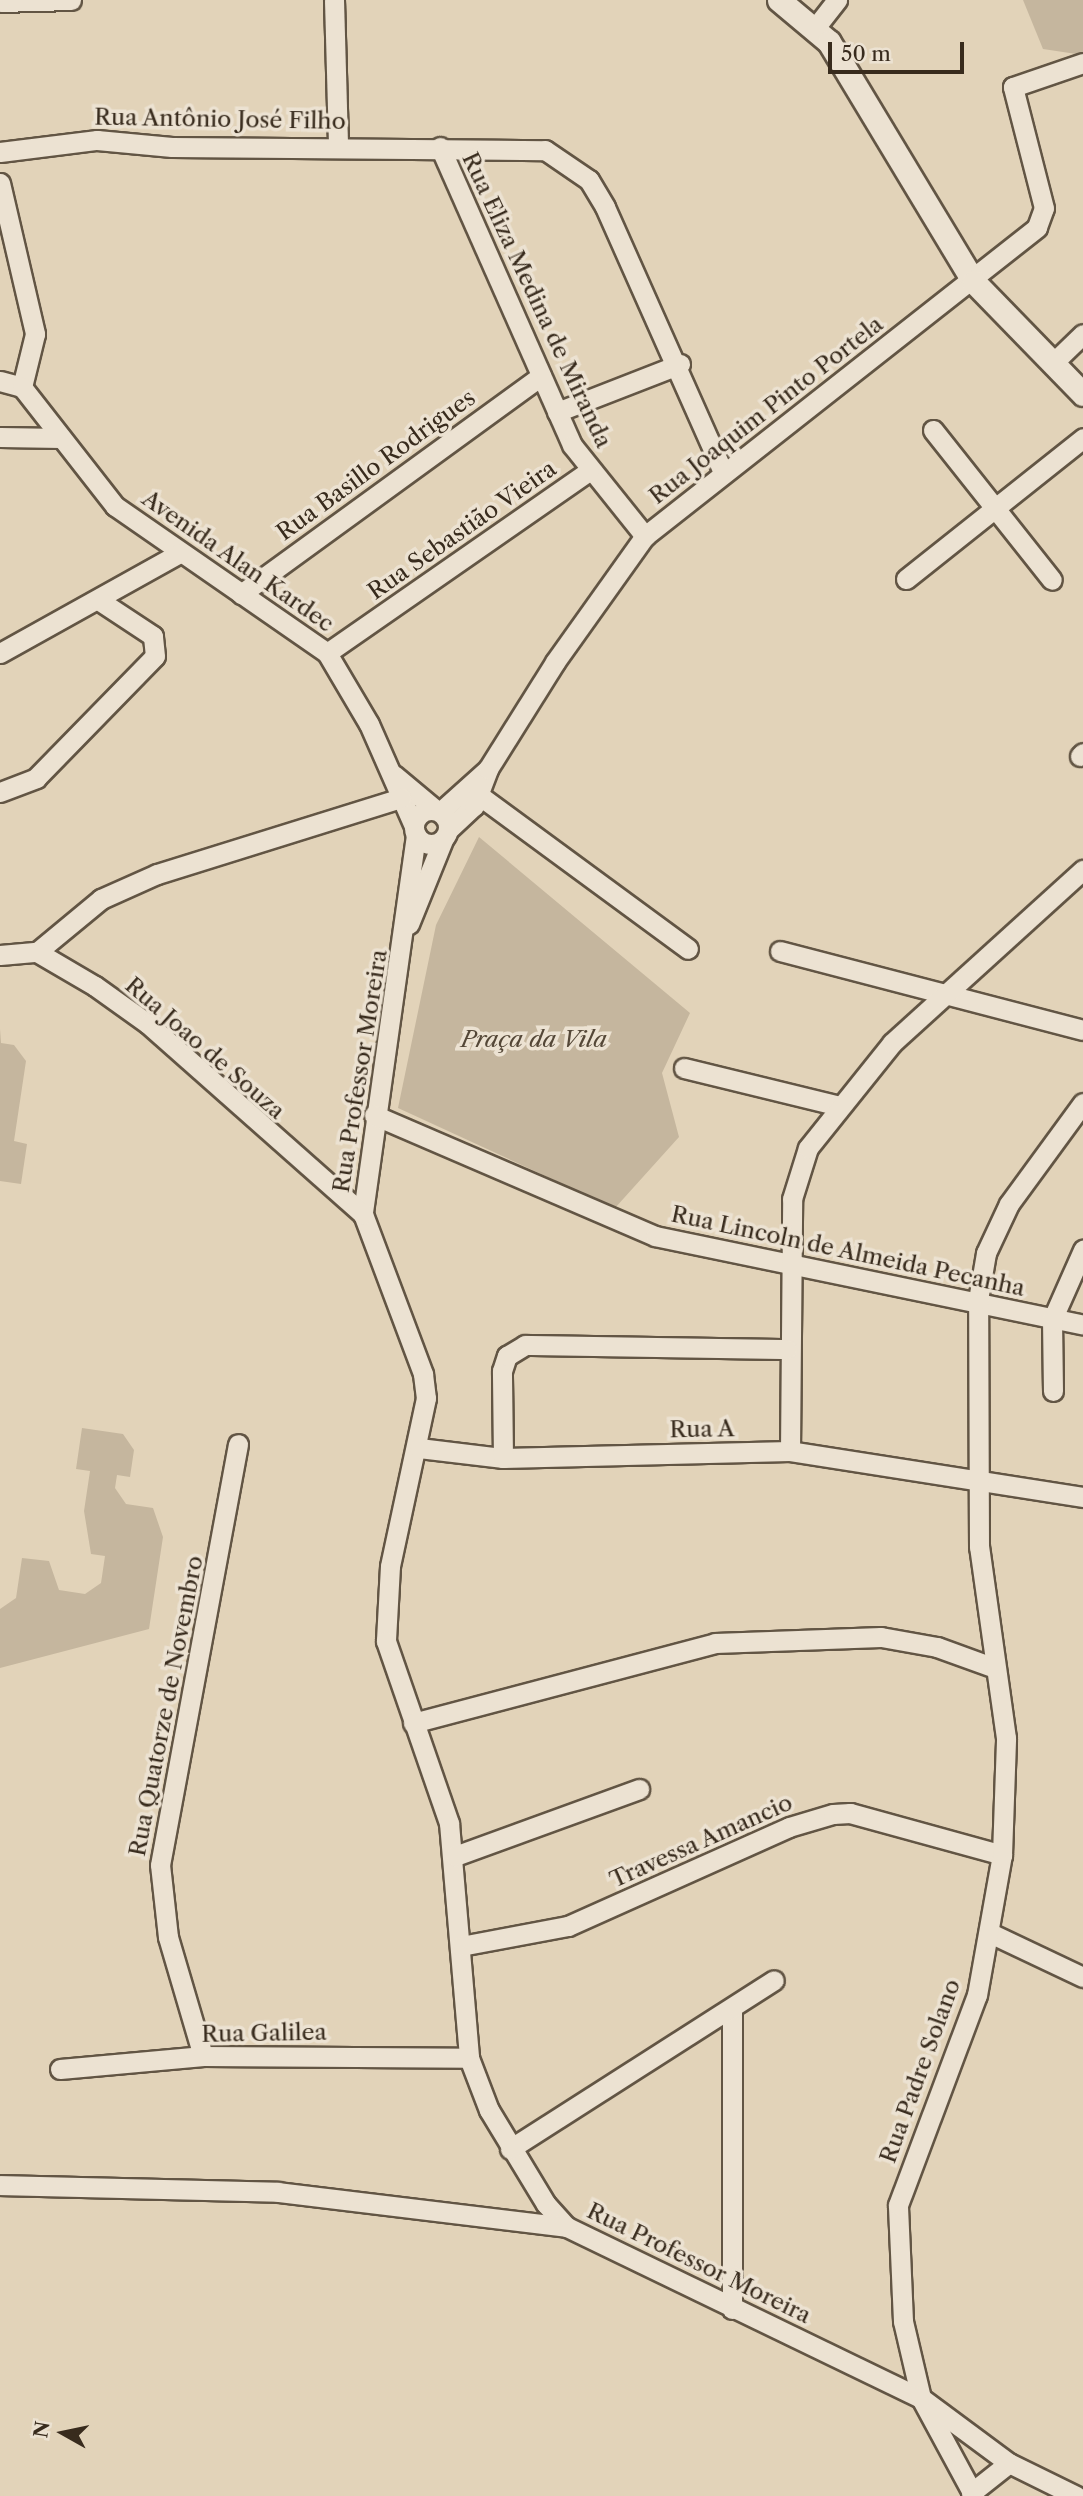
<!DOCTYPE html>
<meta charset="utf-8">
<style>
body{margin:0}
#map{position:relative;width:1083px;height:2496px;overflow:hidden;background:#e2d3b9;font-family:"Libre Caslon Text",serif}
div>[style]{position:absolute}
.green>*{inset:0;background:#c5b69e}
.roads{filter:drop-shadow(2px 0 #625544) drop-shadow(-2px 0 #625544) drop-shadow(0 2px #625544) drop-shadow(0 -2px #625544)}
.minor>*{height:19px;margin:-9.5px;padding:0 9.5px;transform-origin:9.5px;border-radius:9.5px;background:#ece2d2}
.minor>.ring{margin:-9.5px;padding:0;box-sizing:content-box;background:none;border:19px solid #ece2d2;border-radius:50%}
.tertiary>*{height:23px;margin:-11.5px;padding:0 11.5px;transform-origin:11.5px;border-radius:11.5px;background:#ece2d2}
span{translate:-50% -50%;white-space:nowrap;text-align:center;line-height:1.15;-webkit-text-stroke:7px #ece2d2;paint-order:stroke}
.street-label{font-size:23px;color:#382b1d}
.park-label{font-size:23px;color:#544737;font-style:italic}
.north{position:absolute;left:28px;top:2398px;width:70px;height:70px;-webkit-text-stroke:5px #ece2d2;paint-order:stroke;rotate:279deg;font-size:19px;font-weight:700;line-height:28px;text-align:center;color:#382b1d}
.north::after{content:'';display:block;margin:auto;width:24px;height:32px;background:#382b1d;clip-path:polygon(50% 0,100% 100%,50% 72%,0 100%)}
.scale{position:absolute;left:828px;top:42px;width:136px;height:32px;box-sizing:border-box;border:4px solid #382b1d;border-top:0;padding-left:9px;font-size:21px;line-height:24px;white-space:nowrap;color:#382b1d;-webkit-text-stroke:5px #ece2d2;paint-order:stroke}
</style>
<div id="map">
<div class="green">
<div style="clip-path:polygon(1023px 0,1083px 0,1083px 55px,1043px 49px)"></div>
<div style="clip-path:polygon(479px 837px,690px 1013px,662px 1073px,679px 1137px,615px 1208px,398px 1108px,436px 925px)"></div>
<div style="clip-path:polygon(0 1029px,1px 1043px,14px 1045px,26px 1061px,14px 1141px,27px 1144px,21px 1184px,0 1181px)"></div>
<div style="clip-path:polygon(82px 1428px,123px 1434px,134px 1450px,130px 1477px,117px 1475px,115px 1488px,126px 1504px,153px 1508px,163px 1537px,149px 1629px,0 1668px,0 1609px,16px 1598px,22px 1558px,49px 1561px,59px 1590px,85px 1594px,101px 1583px,105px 1556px,91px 1554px,84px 1511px,90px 1471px,76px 1469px)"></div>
</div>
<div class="roads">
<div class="minor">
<div style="left:334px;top:0;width:146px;rotate:88.4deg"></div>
<div style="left:0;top:2px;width:71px;rotate:-1.6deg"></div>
<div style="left:815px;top:28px;width:36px;rotate:-52deg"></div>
<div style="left:440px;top:147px;width:326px;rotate:66.1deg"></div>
<div style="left:572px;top:445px;width:117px;rotate:51.3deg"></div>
<div style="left:0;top:152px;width:98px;rotate:-7.1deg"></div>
<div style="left:97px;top:140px;width:75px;rotate:5.3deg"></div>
<div style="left:172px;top:147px;width:373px;rotate:0.5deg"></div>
<div style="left:545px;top:150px;width:53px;rotate:34.3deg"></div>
<div style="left:589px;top:180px;width:31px;rotate:59deg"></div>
<div style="left:605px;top:207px;width:288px;rotate:66deg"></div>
<div style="left:0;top:183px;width:155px;rotate:76.9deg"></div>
<div style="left:35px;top:334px;width:55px;rotate:103.8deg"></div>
<div style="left:1054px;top:362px;width:40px;rotate:-44deg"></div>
<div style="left:0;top:381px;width:23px;rotate:15deg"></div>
<div style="left:22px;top:387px;width:151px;rotate:52deg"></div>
<div style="left:115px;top:506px;width:258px;rotate:34.7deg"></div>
<div style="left:327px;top:653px;width:82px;rotate:59.4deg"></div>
<div style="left:369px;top:724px;width:111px;rotate:66.2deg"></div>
<div style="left:557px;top:412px;width:132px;rotate:-21.3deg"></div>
<div style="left:933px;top:430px;width:191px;rotate:51.6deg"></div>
<div style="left:0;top:437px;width:61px;rotate:0.9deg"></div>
<div style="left:906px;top:579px;width:226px;rotate:-38.5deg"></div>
<div style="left:241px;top:594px;width:371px;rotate:-36deg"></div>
<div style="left:0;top:653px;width:204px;rotate:-29.1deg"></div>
<div style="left:327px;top:653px;width:319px;rotate:-34.8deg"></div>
<div style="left:1080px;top:756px;width:4px;rotate:-45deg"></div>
<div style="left:394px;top:775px;width:55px;rotate:39.8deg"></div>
<div style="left:0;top:792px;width:39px;rotate:-21deg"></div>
<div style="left:36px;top:778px;width:170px;rotate:-45.7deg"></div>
<div style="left:155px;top:656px;width:20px;rotate:-96deg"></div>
<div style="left:153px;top:636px;width:64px;rotate:-146.6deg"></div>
<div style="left:480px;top:796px;width:258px;rotate:36.3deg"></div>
<div class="ring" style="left:414px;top:810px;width:15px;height:15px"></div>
<div style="left:440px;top:812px;width:64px;rotate:-41.9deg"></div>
<div style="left:449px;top:829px;width:34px;rotate:-43deg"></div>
<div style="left:474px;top:806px;width:40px;rotate:-69deg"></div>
<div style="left:488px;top:769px;width:126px;rotate:-57.9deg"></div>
<div style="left:555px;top:662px;width:155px;rotate:-54.5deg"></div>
<div style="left:645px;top:536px;width:499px;rotate:-38.2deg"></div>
<div style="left:1037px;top:227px;width:20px;rotate:-70deg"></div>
<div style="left:1044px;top:208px;width:125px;rotate:-104.4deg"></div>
<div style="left:1013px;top:87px;width:74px;rotate:-18.9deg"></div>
<div style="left:416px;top:835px;width:383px;rotate:98deg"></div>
<div style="left:363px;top:1214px;width:171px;rotate:69.4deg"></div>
<div style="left:423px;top:1374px;width:24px;rotate:83deg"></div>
<div style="left:426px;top:1398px;width:172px;rotate:102.1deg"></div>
<div style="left:390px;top:1566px;width:75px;rotate:93.1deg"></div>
<div style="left:386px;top:1641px;width:193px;rotate:70.9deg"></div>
<div style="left:449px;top:1823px;width:236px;rotate:85.1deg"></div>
<div style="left:469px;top:2058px;width:56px;rotate:69deg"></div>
<div style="left:489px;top:2110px;width:110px;rotate:58.8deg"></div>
<div style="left:546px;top:2204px;width:31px;rotate:48deg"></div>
<div style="left:567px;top:2227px;width:393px;rotate:25.8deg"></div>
<div style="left:921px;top:2398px;width:109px;rotate:36.5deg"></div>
<div style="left:1009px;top:2463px;width:75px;rotate:26.2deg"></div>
<div style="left:409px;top:924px;width:91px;rotate:-68deg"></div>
<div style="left:780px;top:951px;width:313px;rotate:14.6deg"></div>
<div style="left:37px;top:952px;width:83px;rotate:-39.6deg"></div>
<div style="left:101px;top:899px;width:61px;rotate:-24.1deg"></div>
<div style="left:157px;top:874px;width:256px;rotate:-17.3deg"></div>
<div style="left:0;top:955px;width:37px;rotate:-5deg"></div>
<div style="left:37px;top:952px;width:67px;rotate:30.4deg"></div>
<div style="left:95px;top:986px;width:65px;rotate:35.6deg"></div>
<div style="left:148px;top:1024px;width:287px;rotate:41.5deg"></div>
<div style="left:684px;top:1068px;width:156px;rotate:13.7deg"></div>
<div style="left:374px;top:1115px;width:306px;rotate:23.3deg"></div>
<div style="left:655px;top:1236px;width:437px;rotate:11.7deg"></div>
<div style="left:1053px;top:1391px;width:71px;rotate:-90.8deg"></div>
<div style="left:1052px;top:1320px;width:77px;rotate:-66.1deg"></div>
<div style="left:419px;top:1448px;width:85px;rotate:6.8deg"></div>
<div style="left:503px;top:1458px;width:287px;rotate:-1.4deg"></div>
<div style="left:790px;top:1451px;width:297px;rotate:8.9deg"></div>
<div style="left:790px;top:1451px;width:252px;rotate:-89.5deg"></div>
<div style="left:792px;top:1199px;width:53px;rotate:-72.6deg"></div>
<div style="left:808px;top:1148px;width:134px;rotate:-51.3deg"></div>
<div style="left:892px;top:1043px;width:258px;rotate:-42.2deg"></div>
<div style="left:503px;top:1458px;width:87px;rotate:-90.7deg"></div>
<div style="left:502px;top:1371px;width:16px;rotate:-72deg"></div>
<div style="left:507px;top:1356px;width:21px;rotate:-31deg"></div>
<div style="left:525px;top:1345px;width:262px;rotate:0.9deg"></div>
<div style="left:413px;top:1723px;width:312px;rotate:-14.8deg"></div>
<div style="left:715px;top:1643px;width:166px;rotate:-2.1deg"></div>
<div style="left:881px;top:1637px;width:57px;rotate:10.1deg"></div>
<div style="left:937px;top:1647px;width:62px;rotate:19.9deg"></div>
<div style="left:455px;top:1856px;width:196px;rotate:-20deg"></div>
<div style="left:992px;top:1934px;width:101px;rotate:25.3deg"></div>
<div style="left:461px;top:1946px;width:109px;rotate:-10.6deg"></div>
<div style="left:568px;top:1926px;width:242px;rotate:-24.1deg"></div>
<div style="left:789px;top:1827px;width:46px;rotate:-16.5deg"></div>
<div style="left:833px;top:1814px;width:17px;rotate:-3deg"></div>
<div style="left:850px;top:1813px;width:158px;rotate:15.4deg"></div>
<div style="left:732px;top:2008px;width:301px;rotate:90deg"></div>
<div style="left:203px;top:2056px;width:124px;rotate:-106.4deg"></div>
<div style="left:168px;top:1937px;width:72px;rotate:-96.3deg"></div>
<div style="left:160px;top:1865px;width:428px;rotate:-79.5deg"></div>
<div style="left:60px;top:2069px;width:144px;rotate:-5.2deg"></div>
<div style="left:203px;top:2056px;width:266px;rotate:0.4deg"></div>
<div style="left:510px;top:2149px;width:313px;rotate:-32.6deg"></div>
<div style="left:0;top:2185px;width:278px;rotate:1.4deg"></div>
<div style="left:278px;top:2192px;width:291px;rotate:6.9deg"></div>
<div style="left:971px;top:2493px;width:48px;rotate:-38.3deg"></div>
<div style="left:974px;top:2496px;width:111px;rotate:-118.4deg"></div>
<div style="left:921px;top:2398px;width:79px;rotate:-103.2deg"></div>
<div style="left:903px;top:2321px;width:116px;rotate:-92.5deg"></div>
<div style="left:898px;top:2205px;width:224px;rotate:-69.4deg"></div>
<div style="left:977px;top:1995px;width:142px;rotate:-79.9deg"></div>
<div style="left:1002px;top:1855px;width:117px;rotate:-88deg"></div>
<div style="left:1006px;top:1738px;width:193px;rotate:-98deg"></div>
<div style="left:979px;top:1547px;width:247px;rotate:-90.2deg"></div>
<div style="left:978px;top:1300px;width:48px;rotate:-80.3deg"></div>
<div style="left:986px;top:1253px;width:54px;rotate:-64.9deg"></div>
<div style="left:1009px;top:1204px;width:125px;rotate:-53.8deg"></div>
</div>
<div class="tertiary">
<div style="left:779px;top:0;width:65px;rotate:40deg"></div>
<div style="left:829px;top:42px;width:280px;rotate:58.9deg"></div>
<div style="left:974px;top:282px;width:156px;rotate:45.8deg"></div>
</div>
</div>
<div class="street-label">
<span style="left:220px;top:119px;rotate:1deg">Rua Antônio José Filho</span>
<span style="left:537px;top:300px;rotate:65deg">Rua Eliza Medina de Miranda</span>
<span style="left:766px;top:410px;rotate:-38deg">Rua Joaquim Pinto Portela</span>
<span style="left:376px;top:465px;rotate:-36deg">Rua Basillo Rodrigues</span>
<span style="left:462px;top:530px;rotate:-35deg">Rua Sebastião Vieira</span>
<span style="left:238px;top:561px;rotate:35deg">Avenida Alan Kardec</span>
<span style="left:205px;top:1048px;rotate:41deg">Rua Joao de Souza</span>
<span style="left:360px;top:1071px;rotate:-81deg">Rua Professor Moreira</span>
<span style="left:848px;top:1251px;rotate:12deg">Rua Lincoln de Almeida Pecanha</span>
<span style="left:702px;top:1429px;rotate:-1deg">Rua A</span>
<span style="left:166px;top:1706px;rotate:-79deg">Rua Quatorze de Novembro</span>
<span style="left:701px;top:1841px;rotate:-24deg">Travessa Amancio</span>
<span style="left:264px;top:2033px;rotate:-1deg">Rua Galilea</span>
<span style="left:920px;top:2071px;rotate:-70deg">Rua Padre Solano</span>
<span style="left:699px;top:2263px;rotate:26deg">Rua Professor Moreira</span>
</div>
<div class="park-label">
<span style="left:534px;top:1039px">Praça da Vila</span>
</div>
<div class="north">N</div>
<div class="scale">50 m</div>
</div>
